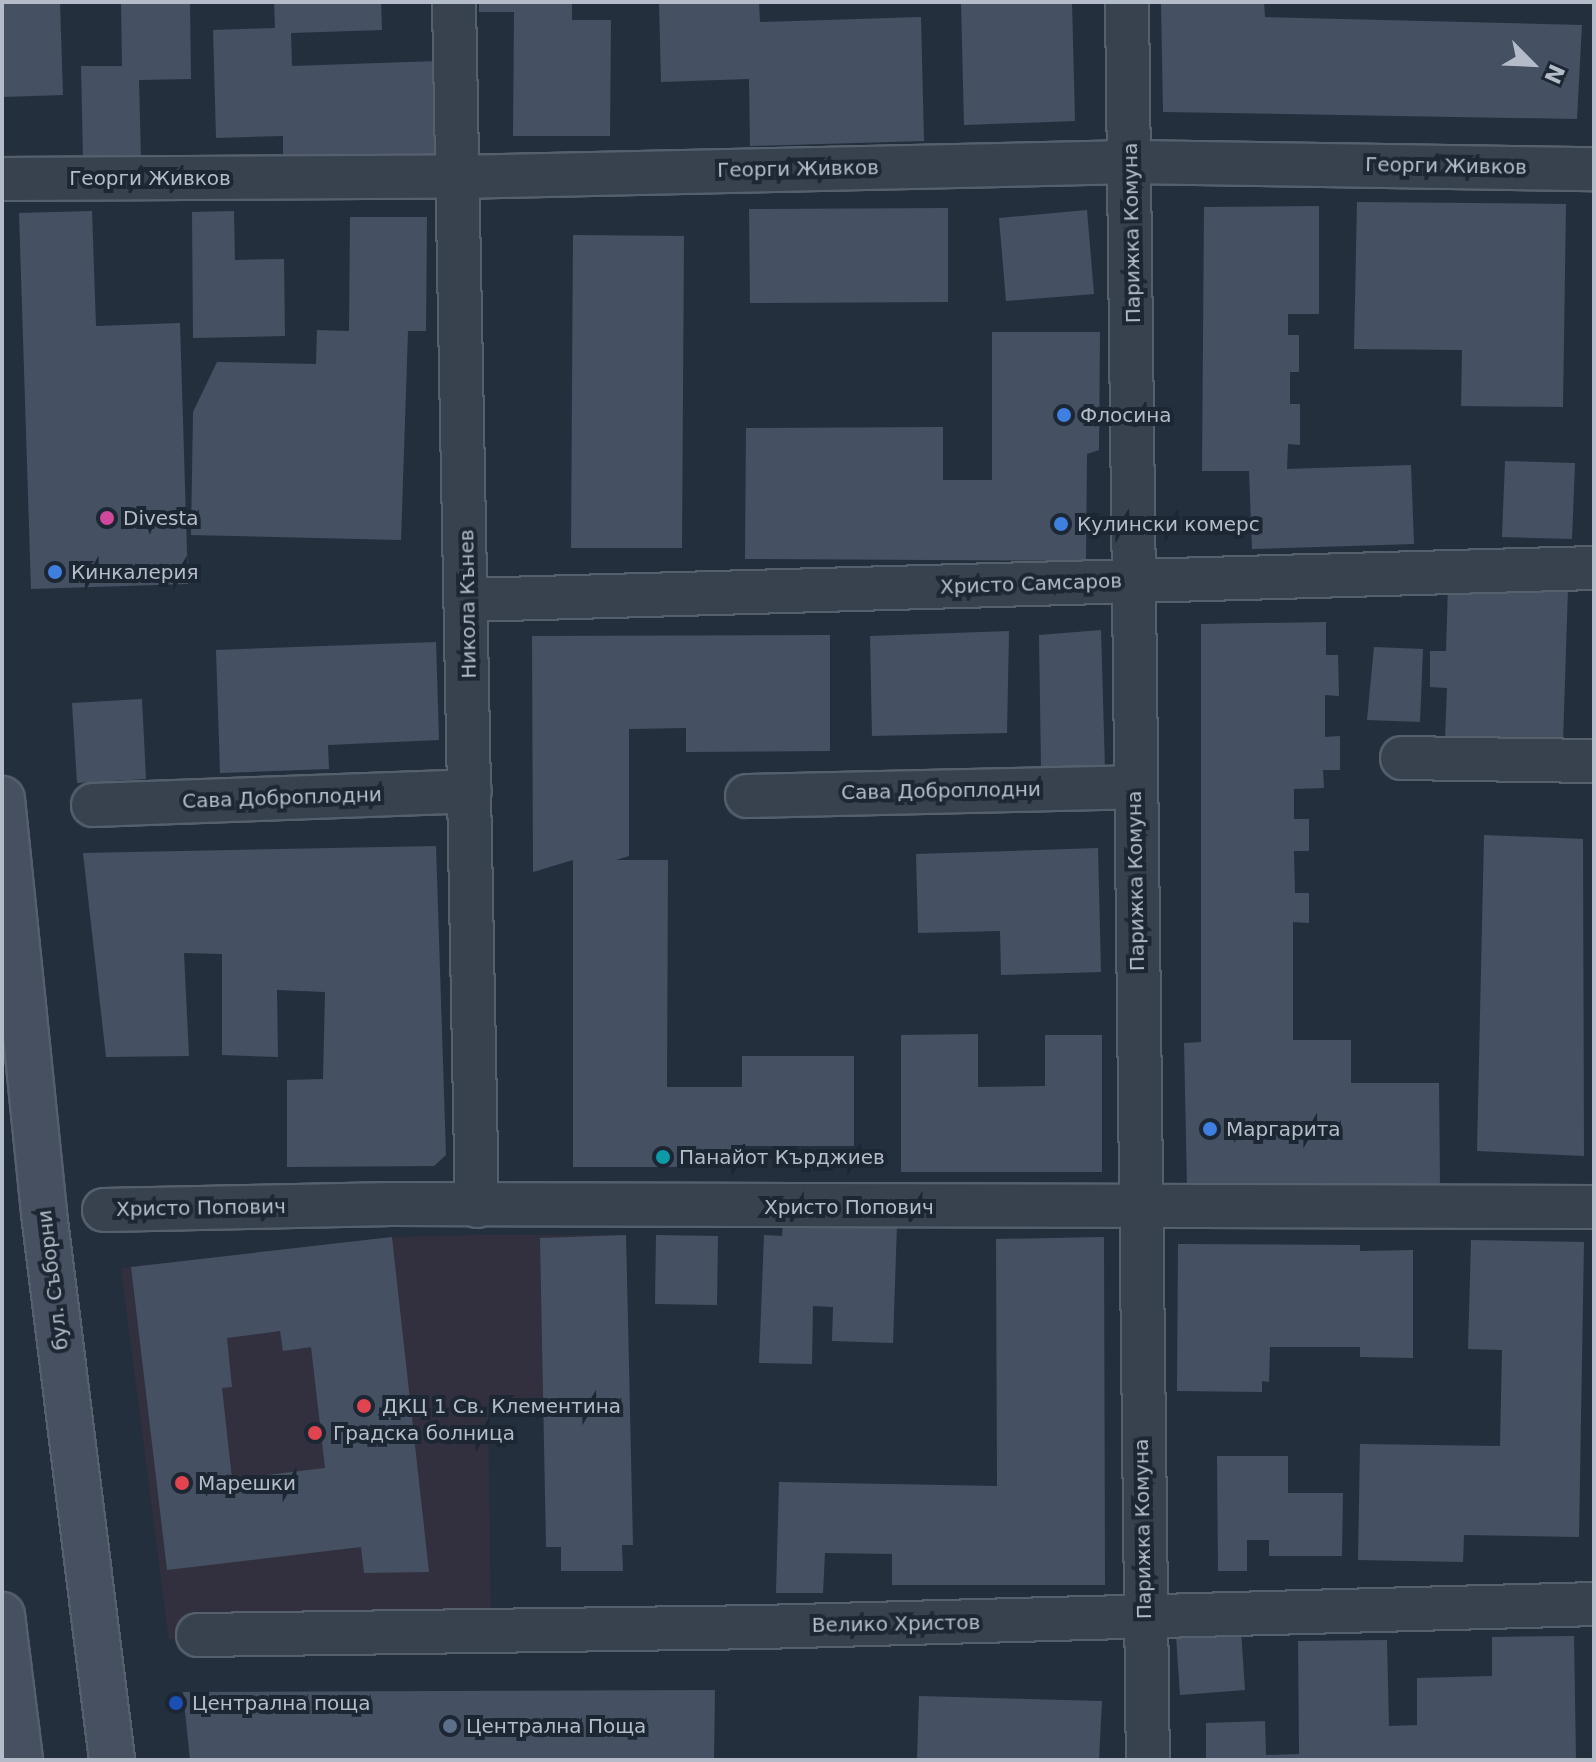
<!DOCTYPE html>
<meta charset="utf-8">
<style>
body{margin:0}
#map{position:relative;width:1596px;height:1762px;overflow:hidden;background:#242f3e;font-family:"DejaVu Sans",sans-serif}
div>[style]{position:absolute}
.medical>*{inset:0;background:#32303f}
.building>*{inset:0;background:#455162}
.roads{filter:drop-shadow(2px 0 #565f6c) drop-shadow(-2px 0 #565f6c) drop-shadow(0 2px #565f6c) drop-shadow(0 -2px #565f6c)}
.street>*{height:42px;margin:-21px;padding:0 21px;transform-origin:21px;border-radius:21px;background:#38414e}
.secondary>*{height:44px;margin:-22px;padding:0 22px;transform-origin:22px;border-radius:22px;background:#465061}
.dots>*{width:22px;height:22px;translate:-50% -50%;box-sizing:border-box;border:4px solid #1d2633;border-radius:50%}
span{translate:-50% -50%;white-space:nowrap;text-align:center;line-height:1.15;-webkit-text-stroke:8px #1d2633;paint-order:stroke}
.street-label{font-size:20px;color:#b4bcc9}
.poi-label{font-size:20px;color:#b4bcc9}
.left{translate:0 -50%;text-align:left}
.frame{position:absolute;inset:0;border:4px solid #b4bcc9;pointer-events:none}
.north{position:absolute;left:1492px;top:24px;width:80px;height:80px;-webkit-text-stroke:6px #1d2633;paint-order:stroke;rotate:114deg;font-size:22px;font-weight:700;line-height:32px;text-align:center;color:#b4bcc9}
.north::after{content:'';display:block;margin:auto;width:28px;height:36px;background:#b4bcc9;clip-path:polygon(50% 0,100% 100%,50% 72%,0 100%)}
</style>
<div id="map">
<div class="medical">
<div style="clip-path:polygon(479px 1235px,626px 1235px,630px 1399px,488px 1403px,491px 1632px,198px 1635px,169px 1640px,121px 1268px,392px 1237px)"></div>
</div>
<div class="building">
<div style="clip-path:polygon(2px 2px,60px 2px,63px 95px,2px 97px)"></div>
<div style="clip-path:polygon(121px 2px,190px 2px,191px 79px,139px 80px,141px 158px,83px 159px,81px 66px,122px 66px)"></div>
<div style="clip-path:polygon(274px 2px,381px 2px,382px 30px,291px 33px,292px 66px,438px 61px,441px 155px,283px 160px,283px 136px,216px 138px,213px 30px,275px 28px)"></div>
<div style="clip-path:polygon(479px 2px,572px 2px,572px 20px,611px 20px,610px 136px,513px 136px,514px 12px,479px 12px)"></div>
<div style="clip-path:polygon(659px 2px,759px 2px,760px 22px,921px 17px,924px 141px,750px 146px,749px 79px,661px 82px)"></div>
<div style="clip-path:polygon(961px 2px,1072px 2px,1075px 121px,964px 125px)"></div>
<div style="clip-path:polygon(1161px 2px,1264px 2px,1265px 17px,1582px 25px,1577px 119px,1163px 112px)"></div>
<div style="clip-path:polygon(1357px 202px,1566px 204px,1563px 407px,1461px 406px,1462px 350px,1354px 349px)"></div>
<div style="clip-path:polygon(1319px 206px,1319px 314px,1288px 314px,1288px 335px,1299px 335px,1299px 372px,1290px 372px,1290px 404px,1300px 404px,1300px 445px,1288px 444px,1287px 469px,1411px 465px,1414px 544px,1252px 549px,1249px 471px,1202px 471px,1204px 207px)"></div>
<div style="clip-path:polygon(948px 208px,948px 302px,750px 303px,749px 209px)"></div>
<div style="clip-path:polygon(1087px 210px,1094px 294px,1006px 301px,999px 218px)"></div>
<div style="clip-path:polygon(92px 211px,96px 326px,180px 323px,188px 584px,31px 589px,19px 213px)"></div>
<div style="clip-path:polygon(234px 211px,235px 260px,284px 259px,285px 336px,193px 338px,192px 212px)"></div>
<div style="clip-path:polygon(350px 217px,427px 217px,426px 331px,408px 331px,401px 540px,191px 535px,193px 412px,217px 362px,316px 364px,317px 330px,349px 331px)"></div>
<div style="clip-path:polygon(573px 235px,684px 236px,682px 548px,571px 548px)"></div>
<div style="clip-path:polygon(992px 332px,1100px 332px,1099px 450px,1087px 454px,1086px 561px,745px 559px,746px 428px,943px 427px,943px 480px,992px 480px)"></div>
<div style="clip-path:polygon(1505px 461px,1575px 463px,1572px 539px,1502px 537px)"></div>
<div style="clip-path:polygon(1448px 585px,1568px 588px,1563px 742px,1445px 739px,1447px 688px,1430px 687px,1430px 651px,1446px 651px)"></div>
<div style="clip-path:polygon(1326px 622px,1326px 655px,1338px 655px,1339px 696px,1325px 695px,1325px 737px,1340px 736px,1340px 770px,1323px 770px,1324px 788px,1294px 789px,1294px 819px,1309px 819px,1309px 851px,1294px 851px,1295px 893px,1309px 893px,1309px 923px,1293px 922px,1293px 1040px,1351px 1040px,1351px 1083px,1439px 1083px,1440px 1186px,1187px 1186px,1184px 1043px,1201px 1042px,1201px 624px)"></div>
<div style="clip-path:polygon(1101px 630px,1105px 769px,1041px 768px,1039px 635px)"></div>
<div style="clip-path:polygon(1009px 631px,1007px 733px,872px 736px,870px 636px)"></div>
<div style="clip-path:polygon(830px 635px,830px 751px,686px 752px,686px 728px,629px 729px,629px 856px,616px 860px,668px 860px,667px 1087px,742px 1087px,742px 1056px,854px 1056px,854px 1146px,739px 1146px,739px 1167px,573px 1167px,573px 860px,533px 872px,532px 636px)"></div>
<div style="clip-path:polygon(436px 642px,439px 740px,328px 745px,329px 769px,220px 773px,216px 650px)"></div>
<div style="clip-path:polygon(1374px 647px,1423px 649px,1420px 722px,1367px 720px)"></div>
<div style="clip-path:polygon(142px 699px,146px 779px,77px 783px,72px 703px)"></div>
<div style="clip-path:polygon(1484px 835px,1583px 839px,1584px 1156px,1477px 1151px)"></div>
<div style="clip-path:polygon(436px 846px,446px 1155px,434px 1166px,287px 1167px,287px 1080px,323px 1079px,325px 992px,277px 990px,278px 1057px,222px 1055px,222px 954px,184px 953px,189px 1056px,106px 1057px,83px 853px)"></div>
<div style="clip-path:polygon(1098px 848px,1101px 972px,1001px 975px,1000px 931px,918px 933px,916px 854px)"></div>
<div style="clip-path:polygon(978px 1034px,978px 1087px,1045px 1086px,1045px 1035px,1102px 1035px,1102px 1172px,901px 1172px,901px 1035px)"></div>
<div style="clip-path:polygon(783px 1221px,897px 1224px,893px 1343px,832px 1341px,833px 1307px,813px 1306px,812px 1364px,759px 1363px,764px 1235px,782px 1236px)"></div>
<div style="clip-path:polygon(626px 1235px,633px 1545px,622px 1545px,623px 1571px,561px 1571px,561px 1547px,546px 1547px,540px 1238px)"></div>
<div style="clip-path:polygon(656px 1235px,718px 1236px,717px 1305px,655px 1304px)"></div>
<div style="clip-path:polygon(evenodd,392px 1237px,429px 1572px,364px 1573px,361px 1547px,167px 1570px,131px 1267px,392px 1237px,280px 1331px,283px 1351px,311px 1347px,325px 1468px,232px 1479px,222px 1388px,232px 1387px,227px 1338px,280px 1331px)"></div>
<div style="clip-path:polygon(1104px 1237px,1105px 1585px,892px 1585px,892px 1554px,825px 1553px,823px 1593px,776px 1593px,779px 1482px,997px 1486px,996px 1239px)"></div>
<div style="clip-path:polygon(1471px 1240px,1584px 1242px,1579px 1537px,1464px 1535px,1463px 1562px,1358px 1560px,1360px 1444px,1500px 1446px,1502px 1350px,1468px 1349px)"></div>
<div style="clip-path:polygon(1178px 1244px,1360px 1245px,1360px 1251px,1413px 1250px,1413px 1358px,1360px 1357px,1360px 1347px,1270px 1347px,1269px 1382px,1262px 1381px,1262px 1392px,1177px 1391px)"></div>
<div style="clip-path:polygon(1217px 1456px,1288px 1456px,1288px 1493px,1343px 1493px,1342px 1556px,1269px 1556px,1269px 1540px,1247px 1540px,1247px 1571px,1218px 1571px)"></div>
<div style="clip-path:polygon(1241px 1631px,1245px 1690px,1180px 1695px,1176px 1635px)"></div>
<div style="clip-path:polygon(1574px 1636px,1576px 1760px,1206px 1760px,1206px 1723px,1265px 1721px,1266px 1755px,1299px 1754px,1298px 1641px,1387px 1640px,1389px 1726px,1417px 1725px,1417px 1678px,1492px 1676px,1492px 1637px)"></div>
<div style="clip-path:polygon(715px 1690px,714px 1760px,190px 1760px,183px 1692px)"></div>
<div style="clip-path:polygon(919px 1696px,1102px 1701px,1099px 1760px,917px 1760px)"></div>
</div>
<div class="roads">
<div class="street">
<div style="left:454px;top:2px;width:1204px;rotate:88.91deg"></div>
<div style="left:1127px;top:2px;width:1758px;rotate:89.32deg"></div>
<div style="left:2px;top:179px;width:456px;rotate:-0.3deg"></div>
<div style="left:458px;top:177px;width:674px;rotate:-1.27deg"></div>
<div style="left:1132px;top:162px;width:462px;rotate:0.9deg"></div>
<div style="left:469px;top:600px;width:1125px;rotate:-1.63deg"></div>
<div style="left:1402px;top:758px;width:192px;rotate:0.9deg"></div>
<div style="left:747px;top:796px;width:388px;rotate:-1.3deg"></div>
<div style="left:93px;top:805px;width:377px;rotate:-2.1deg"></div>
<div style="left:104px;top:1210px;width:287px;rotate:-1.2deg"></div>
<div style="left:391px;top:1204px;width:1203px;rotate:0.14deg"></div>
<div style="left:198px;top:1635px;width:564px;rotate:-0.81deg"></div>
<div style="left:762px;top:1627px;width:832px;rotate:-1.58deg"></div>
</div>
<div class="secondary">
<div style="left:2px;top:799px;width:416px;rotate:84.2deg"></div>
<div style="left:44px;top:1213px;width:551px;rotate:82.91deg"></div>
<div style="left:2px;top:1615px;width:146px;rotate:82.9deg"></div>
</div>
</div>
<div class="dots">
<div style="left:1064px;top:415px;background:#3f7fe0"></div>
<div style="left:107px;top:518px;background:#d1479c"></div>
<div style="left:1061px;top:524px;background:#3f7fe0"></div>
<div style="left:55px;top:572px;background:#3f7fe0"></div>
<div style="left:1210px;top:1129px;background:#3f7fe0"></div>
<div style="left:663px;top:1157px;background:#0f9aa8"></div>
<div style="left:364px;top:1406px;background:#e0444e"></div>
<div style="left:315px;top:1433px;background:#e0444e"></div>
<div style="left:182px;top:1483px;background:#e0444e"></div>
<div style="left:176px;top:1703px;background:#1a4fb4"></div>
<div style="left:450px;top:1726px;background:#5c6f8a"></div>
</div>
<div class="street-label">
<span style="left:1446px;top:166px;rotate:1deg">Георги Живков</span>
<span style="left:798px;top:169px;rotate:-1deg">Георги Живков</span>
<span style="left:150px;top:178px">Георги Живков</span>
<span style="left:1132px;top:233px;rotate:-91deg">Парижка Комуна</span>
<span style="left:1031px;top:584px;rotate:-2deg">Христо Самсаров</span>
<span style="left:468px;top:604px;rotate:-91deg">Никола Кънев</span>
<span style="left:941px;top:791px;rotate:-1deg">Сава Доброплодни</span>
<span style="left:282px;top:798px;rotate:-2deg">Сава Доброплодни</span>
<span style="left:1136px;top:881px;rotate:-91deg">Парижка Комуна</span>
<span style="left:849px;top:1207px">Христо Попович</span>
<span style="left:201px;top:1208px;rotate:-1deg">Христо Попович</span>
<span style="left:53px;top:1280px;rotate:-97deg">бул. Съборни</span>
<span style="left:1143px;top:1529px;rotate:-91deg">Парижка Комуна</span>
<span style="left:896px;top:1624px;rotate:-1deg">Велико Христов</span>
</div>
<div class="poi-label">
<span class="left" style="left:1080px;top:415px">Флосина</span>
<span class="left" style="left:123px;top:518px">Divesta</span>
<span class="left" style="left:1077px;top:524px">Кулински комерс</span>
<span class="left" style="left:71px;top:572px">Кинкалерия</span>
<span class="left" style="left:1226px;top:1129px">Маргарита</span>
<span class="left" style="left:679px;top:1157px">Панайот Кърджиев</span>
<span class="left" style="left:382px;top:1406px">ДКЦ 1 Св. Клементина</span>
<span class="left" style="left:333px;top:1433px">Градска болница</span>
<span class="left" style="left:198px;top:1483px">Марешки</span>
<span class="left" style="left:192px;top:1703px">Централна поща</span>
<span class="left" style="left:466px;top:1726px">Централна Поща</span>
</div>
<div class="frame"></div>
<div class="north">N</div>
</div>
